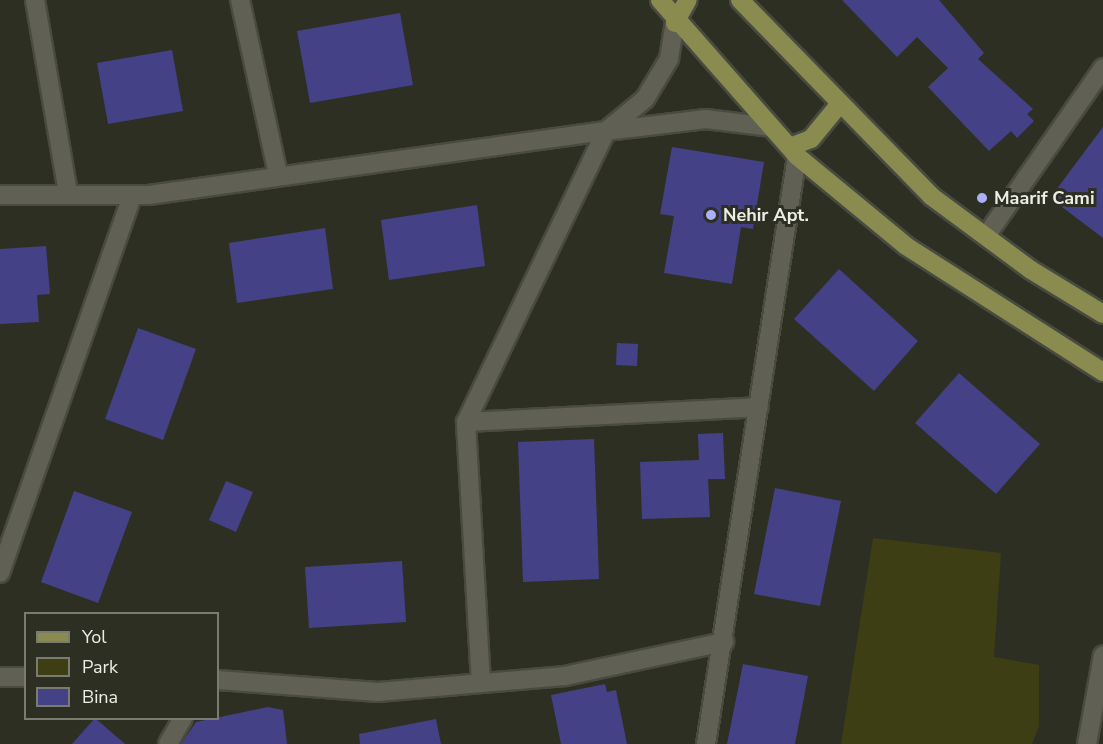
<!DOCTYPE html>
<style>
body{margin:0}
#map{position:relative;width:1103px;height:744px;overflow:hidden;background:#2e2f23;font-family:"Nunito Sans",sans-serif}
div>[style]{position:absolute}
.green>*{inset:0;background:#3d3e14}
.building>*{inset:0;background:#444187}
.roads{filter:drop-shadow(2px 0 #494a40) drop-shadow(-2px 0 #494a40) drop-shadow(0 2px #494a40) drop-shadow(0 -2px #494a40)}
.minor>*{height:18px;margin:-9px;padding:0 9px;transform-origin:9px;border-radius:9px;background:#606154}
.major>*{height:18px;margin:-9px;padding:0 9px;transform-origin:9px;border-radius:9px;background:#8a8c4f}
.dots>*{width:16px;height:16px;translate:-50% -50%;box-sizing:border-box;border:3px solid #2e2f23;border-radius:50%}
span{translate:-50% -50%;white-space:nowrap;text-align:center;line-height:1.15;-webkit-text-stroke:6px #2e2f23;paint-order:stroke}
.poi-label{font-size:18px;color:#ecede5;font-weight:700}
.left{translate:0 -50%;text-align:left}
.legend{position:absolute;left:24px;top:612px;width:195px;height:108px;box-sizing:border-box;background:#2e2f23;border:2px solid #7a7b71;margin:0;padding:8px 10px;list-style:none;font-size:18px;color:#ecede5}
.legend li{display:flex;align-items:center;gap:12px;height:30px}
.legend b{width:30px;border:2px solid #7a7b71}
</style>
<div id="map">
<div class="green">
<div style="clip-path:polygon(873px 538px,1001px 553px,994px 657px,1039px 665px,1039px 726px,1032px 744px,841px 744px)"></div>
</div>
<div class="building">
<div style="clip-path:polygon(842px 0,939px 0,984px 53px,978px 59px,1033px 109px,1027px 114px,1034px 121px,1017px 138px,1011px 131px,989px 151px,928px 87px,948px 68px,917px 37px,897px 57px)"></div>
<div style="clip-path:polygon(400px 13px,413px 85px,310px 103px,297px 31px)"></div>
<div style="clip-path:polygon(172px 50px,183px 111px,108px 124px,97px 63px)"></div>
<div style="clip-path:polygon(1103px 127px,1103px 238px,1050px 198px)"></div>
<div style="clip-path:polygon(672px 147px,764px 162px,753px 229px,741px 227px,732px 284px,664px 273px,674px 216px,660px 214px)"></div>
<div style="clip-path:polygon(477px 205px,485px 266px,389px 280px,381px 220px)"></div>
<div style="clip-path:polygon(325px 228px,333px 289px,237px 303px,229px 243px)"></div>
<div style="clip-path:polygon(46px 246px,50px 294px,37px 295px,39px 322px,0 324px,0 249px)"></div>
<div style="clip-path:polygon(839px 269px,918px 341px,874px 391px,794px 319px)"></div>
<div style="clip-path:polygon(138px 328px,196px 349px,163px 440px,105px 419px)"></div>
<div style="clip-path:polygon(617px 343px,638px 344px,637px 366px,616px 365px)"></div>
<div style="clip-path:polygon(959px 373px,1040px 444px,996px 494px,915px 423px)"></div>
<div style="clip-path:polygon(723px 433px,725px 479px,708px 479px,710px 517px,642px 519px,640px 462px,699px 460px,698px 434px)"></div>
<div style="clip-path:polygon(594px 439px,599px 579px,523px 582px,518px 442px)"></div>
<div style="clip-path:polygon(226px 481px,253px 492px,236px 532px,209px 520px)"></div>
<div style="clip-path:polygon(775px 488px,841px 501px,820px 606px,754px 594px)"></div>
<div style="clip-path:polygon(74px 491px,132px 512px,98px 603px,41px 582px)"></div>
<div style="clip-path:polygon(402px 561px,406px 622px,309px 628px,305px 567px)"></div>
<div style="clip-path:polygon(743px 664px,808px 676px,795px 744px,727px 744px)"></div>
<div style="clip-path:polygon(605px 684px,607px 692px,616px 690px,627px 744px,561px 744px,551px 695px)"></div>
<div style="clip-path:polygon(268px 707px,283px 710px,287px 744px,181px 744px,196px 722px)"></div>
<div style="clip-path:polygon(95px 718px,125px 744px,72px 744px)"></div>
<div style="clip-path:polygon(436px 719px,441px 744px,360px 744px,359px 734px)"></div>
</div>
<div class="roads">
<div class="minor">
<div style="left:35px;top:0;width:196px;rotate:80.3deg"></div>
<div style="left:240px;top:0;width:178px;rotate:77.7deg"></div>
<div style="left:0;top:195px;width:149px"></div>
<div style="left:149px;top:195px;width:461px;rotate:-8deg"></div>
<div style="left:606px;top:131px;width:50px;rotate:-39.4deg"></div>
<div style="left:645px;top:99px;width:47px;rotate:-59deg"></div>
<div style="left:669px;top:59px;width:36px;rotate:-81deg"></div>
<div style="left:986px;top:236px;width:205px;rotate:-55.1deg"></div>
<div style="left:466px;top:422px;width:293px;rotate:-2.9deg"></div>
<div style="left:0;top:573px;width:399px;rotate:-70.7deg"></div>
<div style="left:0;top:677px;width:26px"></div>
<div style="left:218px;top:680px;width:160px;rotate:4.3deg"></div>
<div style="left:378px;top:692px;width:188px;rotate:-4.9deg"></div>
<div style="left:565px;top:676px;width:163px;rotate:-12.1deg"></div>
<div style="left:481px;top:683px;width:261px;rotate:-93.3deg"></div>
<div style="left:466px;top:422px;width:323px;rotate:-64.3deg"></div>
<div style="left:606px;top:131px;width:101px;rotate:-6.8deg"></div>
<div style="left:706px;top:119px;width:64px;rotate:7.1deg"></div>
<div style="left:168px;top:744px;width:30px;rotate:-60deg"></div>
<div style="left:706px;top:744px;width:595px;rotate:-81.2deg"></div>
<div style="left:1087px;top:744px;width:90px;rotate:-79.8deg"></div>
</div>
<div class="major">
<div style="left:660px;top:0;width:208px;rotate:48.7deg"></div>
<div style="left:797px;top:156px;width:141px;rotate:39.5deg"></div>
<div style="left:906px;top:246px;width:234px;rotate:32.6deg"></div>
<div style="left:740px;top:0;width:274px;rotate:45.7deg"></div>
<div style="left:931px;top:196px;width:124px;rotate:36.5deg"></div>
<div style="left:1031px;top:270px;width:84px;rotate:31.4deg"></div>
<div style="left:675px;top:23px;width:26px;rotate:-61deg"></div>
<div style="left:790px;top:147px;width:22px;rotate:-21deg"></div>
<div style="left:811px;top:139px;width:43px;rotate:-50.7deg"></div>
</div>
</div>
<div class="dots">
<div style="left:982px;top:198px;background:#acaffb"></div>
<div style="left:711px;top:215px;background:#acaffb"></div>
</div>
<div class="poi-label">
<span class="left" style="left:994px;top:198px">Maarif Cami</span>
<span class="left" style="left:723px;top:215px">Nehir Apt.</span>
</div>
<ul class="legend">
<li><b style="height:8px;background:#8a8c4f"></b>Yol</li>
<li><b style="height:16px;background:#3d3e14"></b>Park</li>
<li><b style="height:16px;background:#444187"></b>Bina</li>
</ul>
</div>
